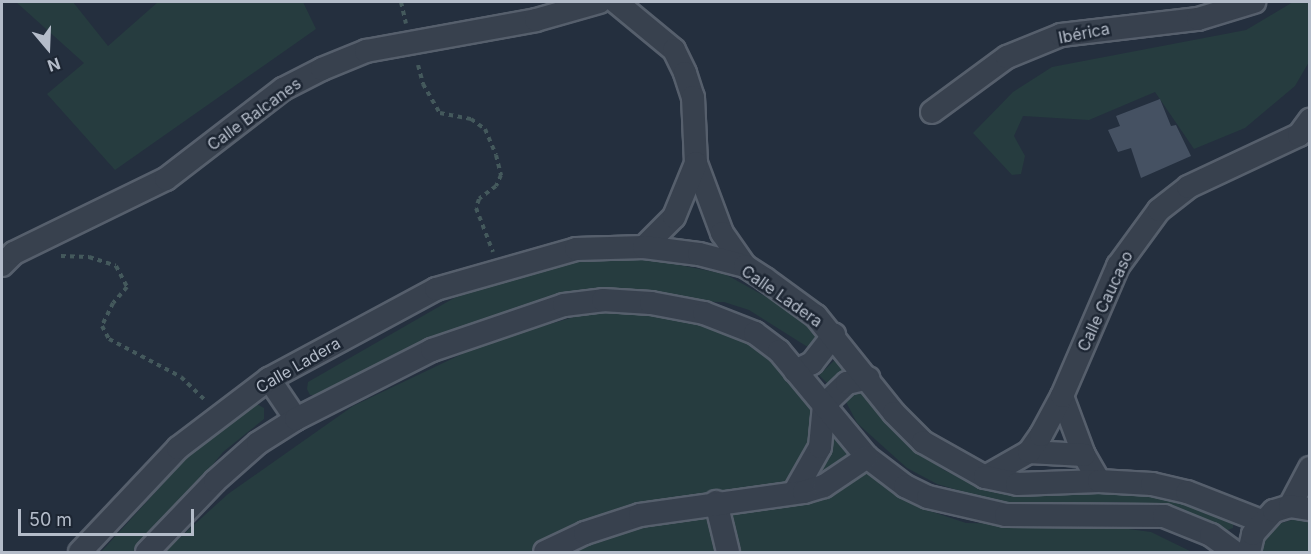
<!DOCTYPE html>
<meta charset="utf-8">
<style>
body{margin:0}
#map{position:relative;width:1311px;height:554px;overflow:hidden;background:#242f3e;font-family:Inter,sans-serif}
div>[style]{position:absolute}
.green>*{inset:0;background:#263c3f}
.building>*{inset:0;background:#455162}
.path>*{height:4px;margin-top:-2px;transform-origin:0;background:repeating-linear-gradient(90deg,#44595c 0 4.5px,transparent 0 9px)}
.roads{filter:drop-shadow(2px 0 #565f6c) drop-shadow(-2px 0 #565f6c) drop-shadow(0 2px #565f6c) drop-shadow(0 -2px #565f6c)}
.minor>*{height:22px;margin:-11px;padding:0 11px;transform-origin:11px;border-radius:11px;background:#38414e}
span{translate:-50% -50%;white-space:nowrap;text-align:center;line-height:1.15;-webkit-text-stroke:5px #1d2633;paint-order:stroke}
.street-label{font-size:16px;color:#b4bcc9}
.frame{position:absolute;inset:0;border:3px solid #b4bcc9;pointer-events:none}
.north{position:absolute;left:18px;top:18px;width:60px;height:60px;-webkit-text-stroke:4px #1d2633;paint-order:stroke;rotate:161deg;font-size:16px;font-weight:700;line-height:24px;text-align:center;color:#b4bcc9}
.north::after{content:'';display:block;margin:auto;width:21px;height:27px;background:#b4bcc9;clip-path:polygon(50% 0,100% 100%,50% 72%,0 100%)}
.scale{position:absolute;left:18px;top:509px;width:176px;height:27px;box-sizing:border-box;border:3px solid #b4bcc9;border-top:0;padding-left:8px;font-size:18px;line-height:21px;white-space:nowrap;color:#b4bcc9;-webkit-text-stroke:4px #1d2633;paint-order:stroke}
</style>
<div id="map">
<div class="green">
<div style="clip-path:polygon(16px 2px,73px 2px,108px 46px,158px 2px,303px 2px,316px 29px,115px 170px,47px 94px,84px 63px)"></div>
<div style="clip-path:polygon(1293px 2px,1309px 2px,1309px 62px,1295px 86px,1245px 128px,1194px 149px,1155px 92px,1089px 120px,1023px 116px,1014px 136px,1025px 156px,1021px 174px,1012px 175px,973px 133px,1013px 92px,1052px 67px,1246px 30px)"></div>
<div style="clip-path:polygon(644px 258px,725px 274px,786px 308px,819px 337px,812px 347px,806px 346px,749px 310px,724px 302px,542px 301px,458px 328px,398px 354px,320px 395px,310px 395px,307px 389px,308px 382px,454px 298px,535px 271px,592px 259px)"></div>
<div style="clip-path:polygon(602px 309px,654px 312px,705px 322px,745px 341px,770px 359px,801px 390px,890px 486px,927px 510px,966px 523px,1099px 525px,1151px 532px,1192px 552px,164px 552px,228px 494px,353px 406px,487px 342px)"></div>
<div style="clip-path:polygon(839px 356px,848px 367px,828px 384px,819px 375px)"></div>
<div style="clip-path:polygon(862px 390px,916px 450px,944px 470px,972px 484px,1003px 493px,1040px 496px,1121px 493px,1164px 496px,1233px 520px,1233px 528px,1225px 531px,1186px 511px,1164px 506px,1120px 502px,1004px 504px,937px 484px,907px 468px,857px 423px,845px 400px,848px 393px)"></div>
<div style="clip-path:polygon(255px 403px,264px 408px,264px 419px,223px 452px,173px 514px,135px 551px,101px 552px,190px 454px)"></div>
<div style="clip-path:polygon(1298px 518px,1309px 522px,1309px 552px,1260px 552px,1272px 526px)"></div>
</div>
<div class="building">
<div style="clip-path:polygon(1160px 99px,1171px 126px,1176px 125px,1191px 156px,1141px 178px,1131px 148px,1118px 152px,1108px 130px,1120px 126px,1116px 116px)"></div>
</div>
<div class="path">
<div style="left:401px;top:2px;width:22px;rotate:77deg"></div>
<div style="left:418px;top:65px;width:20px;rotate:75deg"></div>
<div style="left:423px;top:84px;width:34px;rotate:60deg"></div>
<div style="left:440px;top:113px;width:32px;rotate:11deg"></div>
<div style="left:471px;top:119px;width:17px;rotate:36deg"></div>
<div style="left:485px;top:129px;width:28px;rotate:67deg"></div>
<div style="left:496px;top:155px;width:21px;rotate:76deg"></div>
<div style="left:501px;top:175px;width:12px;rotate:114deg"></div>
<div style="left:496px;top:186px;width:21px;rotate:143deg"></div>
<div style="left:479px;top:199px;width:9px;rotate:108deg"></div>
<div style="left:476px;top:208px;width:47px;rotate:68.9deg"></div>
<div style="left:61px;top:256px;width:28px;rotate:2deg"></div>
<div style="left:89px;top:257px;width:28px;rotate:18deg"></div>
<div style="left:116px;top:266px;width:24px;rotate:62deg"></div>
<div style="left:127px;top:287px;width:21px;rotate:131deg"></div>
<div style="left:113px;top:303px;width:25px;rotate:116deg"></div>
<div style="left:102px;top:326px;width:15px;rotate:62deg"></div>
<div style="left:109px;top:339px;width:81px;rotate:27.8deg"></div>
<div style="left:181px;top:377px;width:33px;rotate:44deg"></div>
</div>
<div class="roads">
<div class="minor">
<div style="left:616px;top:2px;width:75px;rotate:39.6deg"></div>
<div style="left:674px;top:50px;width:25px;rotate:64deg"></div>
<div style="left:685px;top:73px;width:25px;rotate:72deg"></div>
<div style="left:693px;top:97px;width:66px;rotate:87.4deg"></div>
<div style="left:696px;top:163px;width:75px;rotate:69.6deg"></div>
<div style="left:722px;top:233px;width:40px;rotate:55.1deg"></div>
<div style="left:932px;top:112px;width:93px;rotate:-36.3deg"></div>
<div style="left:1007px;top:57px;width:58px;rotate:-22.2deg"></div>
<div style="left:1061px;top:35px;width:138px;rotate:-6.7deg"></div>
<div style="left:1198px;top:19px;width:59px;rotate:-16.9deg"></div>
<div style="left:644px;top:247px;width:42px;rotate:-45deg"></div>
<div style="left:674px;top:217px;width:58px;rotate:-67.8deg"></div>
<div style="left:2px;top:265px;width:17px;rotate:-45deg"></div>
<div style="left:14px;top:253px;width:169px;rotate:-26deg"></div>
<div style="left:166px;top:179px;width:148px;rotate:-37.6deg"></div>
<div style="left:283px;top:89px;width:44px;rotate:-27.1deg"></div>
<div style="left:322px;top:69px;width:48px;rotate:-22.2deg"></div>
<div style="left:366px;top:51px;width:173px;rotate:-10.3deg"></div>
<div style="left:536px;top:20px;width:66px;rotate:-15.9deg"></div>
<div style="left:795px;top:371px;width:19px;rotate:-25deg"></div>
<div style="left:812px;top:363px;width:36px;rotate:-52deg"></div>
<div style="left:269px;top:379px;width:48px;rotate:56deg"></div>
<div style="left:1062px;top:396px;width:63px;rotate:69.6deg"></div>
<div style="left:1084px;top:455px;width:30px;rotate:60deg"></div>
<div style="left:1029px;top:452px;width:55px;rotate:3.1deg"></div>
<div style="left:985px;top:477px;width:51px;rotate:-29.6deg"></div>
<div style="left:1029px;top:452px;width:21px;rotate:-55deg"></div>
<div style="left:1041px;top:435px;width:44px;rotate:-61.7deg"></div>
<div style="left:1062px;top:396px;width:142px;rotate:-66.7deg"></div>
<div style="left:1118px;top:266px;width:69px;rotate:-53.8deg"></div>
<div style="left:1159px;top:210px;width:37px;rotate:-38deg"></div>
<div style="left:1188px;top:187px;width:123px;rotate:-25.1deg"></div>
<div style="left:1299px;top:135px;width:19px;rotate:-54deg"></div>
<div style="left:794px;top:493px;width:53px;rotate:-60.5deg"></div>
<div style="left:820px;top:447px;width:42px;rotate:-84.6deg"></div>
<div style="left:824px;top:405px;width:32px;rotate:-44deg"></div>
<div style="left:847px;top:383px;width:22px;rotate:-13deg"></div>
<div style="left:716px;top:502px;width:51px;rotate:76.5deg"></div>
<div style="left:1290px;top:506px;width:43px;rotate:-62.2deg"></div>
<div style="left:80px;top:552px;width:143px;rotate:-46.7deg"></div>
<div style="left:178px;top:448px;width:114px;rotate:-37.2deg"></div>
<div style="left:269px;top:379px;width:190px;rotate:-28.3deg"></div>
<div style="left:436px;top:289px;width:146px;rotate:-15.9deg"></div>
<div style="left:576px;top:249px;width:68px;rotate:-1.7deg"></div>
<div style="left:644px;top:247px;width:55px;rotate:7.3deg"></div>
<div style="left:699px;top:254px;width:48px;rotate:14.6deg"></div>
<div style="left:745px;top:266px;width:24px;rotate:33deg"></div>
<div style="left:765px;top:279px;width:63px;rotate:36deg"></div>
<div style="left:816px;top:316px;width:124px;rotate:51.2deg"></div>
<div style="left:894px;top:413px;width:41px;rotate:45deg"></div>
<div style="left:923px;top:442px;width:71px;rotate:29.4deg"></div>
<div style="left:985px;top:477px;width:33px;rotate:12deg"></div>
<div style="left:1017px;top:484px;width:82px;rotate:-2.1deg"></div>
<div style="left:1099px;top:481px;width:53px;rotate:3.2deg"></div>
<div style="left:1152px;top:484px;width:36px;rotate:13deg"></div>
<div style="left:1187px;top:492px;width:79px;rotate:21.4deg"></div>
<div style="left:147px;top:552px;width:98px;rotate:-46.2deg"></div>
<div style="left:215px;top:481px;width:57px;rotate:-41.5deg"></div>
<div style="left:258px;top:443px;width:45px;rotate:-32.3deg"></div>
<div style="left:296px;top:419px;width:153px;rotate:-26.9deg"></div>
<div style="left:432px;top:350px;width:139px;rotate:-18.8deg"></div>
<div style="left:564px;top:305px;width:39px;rotate:-7deg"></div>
<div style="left:603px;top:300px;width:48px;rotate:3.6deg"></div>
<div style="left:651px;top:303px;width:54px;rotate:10.7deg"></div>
<div style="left:704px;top:313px;width:55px;rotate:21.4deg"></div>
<div style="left:755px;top:333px;width:30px;rotate:37deg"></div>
<div style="left:779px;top:351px;width:138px;rotate:50.3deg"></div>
<div style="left:867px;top:457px;width:48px;rotate:37.3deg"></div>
<div style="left:905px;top:486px;width:25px;rotate:26deg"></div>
<div style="left:928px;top:497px;width:80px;rotate:13deg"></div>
<div style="left:1006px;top:515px;width:158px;rotate:0.4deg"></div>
<div style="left:1164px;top:516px;width:51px;rotate:22deg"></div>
<div style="left:1211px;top:535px;width:29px;rotate:36deg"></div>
<div style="left:545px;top:552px;width:44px;rotate:-25.4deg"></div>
<div style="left:585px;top:533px;width:58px;rotate:-18.1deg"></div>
<div style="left:640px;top:515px;width:166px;rotate:-8deg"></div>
<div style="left:804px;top:492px;width:21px;rotate:-17deg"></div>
<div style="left:824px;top:486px;width:52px;rotate:-34deg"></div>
<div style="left:1249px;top:552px;width:18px;rotate:-77deg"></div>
<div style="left:1253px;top:534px;width:31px;rotate:-48deg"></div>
<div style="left:1274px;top:511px;width:17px;rotate:-17deg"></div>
<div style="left:1290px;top:506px;width:20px;rotate:9deg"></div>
</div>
</div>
<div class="street-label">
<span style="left:1084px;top:33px;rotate:-11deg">Ibérica</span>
<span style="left:254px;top:114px;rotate:-36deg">Calle Balcanes</span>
<span style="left:782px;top:296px;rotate:35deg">Calle Ladera</span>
<span style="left:1105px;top:301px;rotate:-65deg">Calle Caucaso</span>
<span style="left:298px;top:365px;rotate:-30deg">Calle Ladera</span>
</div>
<div class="frame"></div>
<div class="north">N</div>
<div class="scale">50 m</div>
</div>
